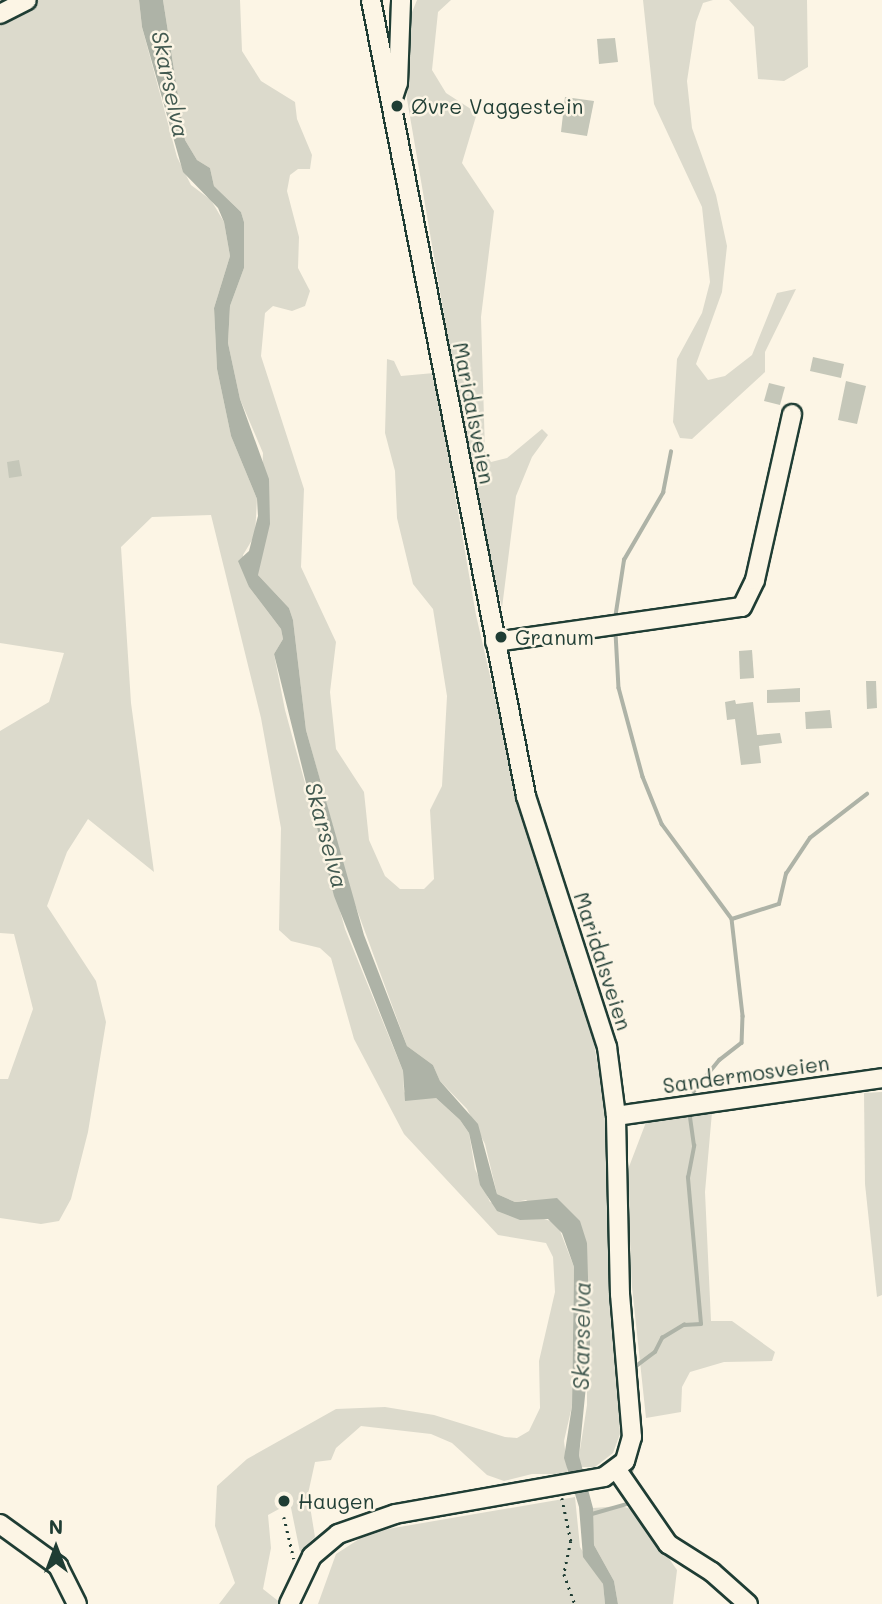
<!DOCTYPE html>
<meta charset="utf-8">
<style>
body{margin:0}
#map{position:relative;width:882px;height:1604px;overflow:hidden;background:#fcf5e5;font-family:Mali,sans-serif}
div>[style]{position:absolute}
.green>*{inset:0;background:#dcdacc}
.water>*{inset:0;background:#aeb3a7}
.stream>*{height:3.5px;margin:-1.75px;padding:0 1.75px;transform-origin:1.75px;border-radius:1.75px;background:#aeb3a7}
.building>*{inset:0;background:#c5c7b9}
.path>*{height:2.5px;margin-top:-1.25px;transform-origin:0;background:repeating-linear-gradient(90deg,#1f3d34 0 2px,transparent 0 7px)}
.roads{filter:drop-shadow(2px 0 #1f3d34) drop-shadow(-2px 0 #1f3d34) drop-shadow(0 2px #1f3d34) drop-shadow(0 -2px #1f3d34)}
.minor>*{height:18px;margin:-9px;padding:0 9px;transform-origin:9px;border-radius:9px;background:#fcf5e5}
.dots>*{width:19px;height:19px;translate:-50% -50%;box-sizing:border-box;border:4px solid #fcf5e5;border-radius:50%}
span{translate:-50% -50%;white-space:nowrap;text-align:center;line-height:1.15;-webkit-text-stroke:5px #fcf5e5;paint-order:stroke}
.poi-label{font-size:21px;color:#1f3d34}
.left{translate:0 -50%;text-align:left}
.street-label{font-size:21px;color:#1f3d34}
.water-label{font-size:23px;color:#435a51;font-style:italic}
.north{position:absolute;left:21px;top:1513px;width:70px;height:70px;-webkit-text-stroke:5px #fcf5e5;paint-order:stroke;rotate:0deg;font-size:19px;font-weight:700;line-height:28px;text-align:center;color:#1f3d34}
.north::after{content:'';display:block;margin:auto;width:24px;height:32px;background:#1f3d34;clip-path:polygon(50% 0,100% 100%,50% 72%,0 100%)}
</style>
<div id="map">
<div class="green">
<div style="clip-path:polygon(0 0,139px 0,142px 27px,177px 157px,191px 185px,211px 200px,224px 222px,230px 256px,214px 308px,217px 369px,231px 436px,257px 499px,255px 535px,243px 555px,249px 587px,281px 629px,283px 639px,274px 654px,285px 710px,345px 929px,403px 1071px,404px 1092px,414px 1098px,436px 1098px,460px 1120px,469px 1133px,475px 1169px,490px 1202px,557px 1223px,574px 1267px,572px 1406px,564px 1441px,568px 1474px,532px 1474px,504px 1481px,487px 1475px,452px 1443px,431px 1434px,361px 1426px,336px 1448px,331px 1460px,315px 1462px,308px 1494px,315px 1537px,300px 1552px,290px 1503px,268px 1515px,271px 1548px,263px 1589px,282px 1604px,219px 1604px,235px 1583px,215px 1526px,217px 1486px,247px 1459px,336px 1409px,385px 1407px,434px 1415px,505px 1437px,517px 1438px,529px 1431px,540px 1408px,539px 1361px,555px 1292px,553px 1257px,546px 1243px,498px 1235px,404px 1134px,354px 1039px,331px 958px,320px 948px,291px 941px,279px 930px,281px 828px,261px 718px,211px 515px,152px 517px,121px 547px,131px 703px,154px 872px,88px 819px,67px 852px,47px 906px,96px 981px,106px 1022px,88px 1132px,71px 1199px,59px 1221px,41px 1224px,0 1218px,0 1079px,8px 1079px,33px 1009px,14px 934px,0 933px,0 731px,49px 702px,64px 653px,0 643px)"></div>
<div style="clip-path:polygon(163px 0,240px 0,242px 51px,261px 81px,295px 102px,297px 119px,312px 155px,310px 169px,298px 169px,290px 175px,287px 191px,299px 237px,298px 268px,310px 291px,305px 306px,292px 311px,273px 306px,265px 313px,261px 356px,304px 489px,301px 567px,336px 642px,330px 692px,336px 749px,364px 792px,369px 840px,385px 876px,400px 889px,424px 889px,434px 879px,430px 810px,442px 786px,447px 696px,433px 609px,413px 584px,397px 518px,395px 471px,385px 433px,387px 359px,394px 361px,401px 376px,434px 373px,476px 615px,508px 754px,593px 1039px,605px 1103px,620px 1434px,613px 1453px,595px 1467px,580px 1467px,579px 1456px,587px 1405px,587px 1243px,526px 1200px,515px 1202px,497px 1194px,485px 1144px,467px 1109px,440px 1081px,433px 1065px,407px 1046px,353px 899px,306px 730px,293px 620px,289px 608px,258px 575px,263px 453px,240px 399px,228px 343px,230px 306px,244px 268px,244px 222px,241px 212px,214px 186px,210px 168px,197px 160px,185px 140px)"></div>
<div style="clip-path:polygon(417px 0,451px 0,438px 12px,432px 70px,446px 93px,477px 113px,462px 163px,494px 211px,481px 317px,485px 452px,491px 462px,507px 458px,542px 429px,548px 435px,532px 457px,516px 496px,502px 608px,472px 479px,407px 99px,410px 17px)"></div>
<div style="clip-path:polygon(643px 0,713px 0,703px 3px,696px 22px,687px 81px,692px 128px,716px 195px,727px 246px,722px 292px,696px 364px,708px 380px,725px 376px,752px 355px,777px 293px,796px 289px,765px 352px,765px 372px,692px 439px,680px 438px,673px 422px,677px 359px,702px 313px,710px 282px,702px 207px,654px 104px)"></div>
<div style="clip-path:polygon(729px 0,807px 0,808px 67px,784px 81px,758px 79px,754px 27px)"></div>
<div style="clip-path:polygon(882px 1092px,882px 1295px,877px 1297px,865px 1184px,864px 1093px)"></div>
<div style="clip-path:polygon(712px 1112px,705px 1192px,711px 1321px,732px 1321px,775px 1352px,772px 1361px,724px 1362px,690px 1372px,682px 1387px,681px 1412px,646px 1418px,632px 1287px,627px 1172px,648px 1117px)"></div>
<div style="clip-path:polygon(575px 1497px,580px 1547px,603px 1584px,605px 1604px,318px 1604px,336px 1554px,370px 1532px)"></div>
<div style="clip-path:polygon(621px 1506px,635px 1510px,677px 1570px,673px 1604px,618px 1604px,614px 1581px,594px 1545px,592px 1523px,593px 1508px)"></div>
</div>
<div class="water">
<div style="clip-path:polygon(139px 0,163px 0,185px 140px,197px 160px,210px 168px,214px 186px,241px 212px,244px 222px,244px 268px,230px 306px,228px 343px,240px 399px,269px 479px,270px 524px,258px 575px,289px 608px,293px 620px,306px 730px,364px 935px,407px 1046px,433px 1065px,440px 1081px,478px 1124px,497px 1194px,515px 1202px,557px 1198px,580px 1221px,587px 1243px,590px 1346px,579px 1456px,593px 1508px,594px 1545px,614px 1581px,618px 1604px,605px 1604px,603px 1584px,583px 1557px,579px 1507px,564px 1458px,572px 1406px,574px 1267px,562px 1233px,548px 1219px,520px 1220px,497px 1211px,480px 1185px,469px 1133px,460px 1120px,436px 1098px,405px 1101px,403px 1071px,334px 896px,274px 654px,283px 639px,281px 629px,249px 587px,238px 561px,249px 551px,258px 516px,257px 499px,231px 436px,217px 369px,214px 308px,230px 256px,224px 222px,218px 208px,183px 172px,142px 27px)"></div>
</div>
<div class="stream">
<div style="left:615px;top:619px;width:60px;rotate:-81.3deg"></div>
<div style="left:624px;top:560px;width:78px;rotate:-59.8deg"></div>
<div style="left:663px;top:493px;width:42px;rotate:-79deg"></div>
<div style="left:616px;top:633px;width:55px;rotate:86.9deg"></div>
<div style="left:619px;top:688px;width:92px;rotate:74.9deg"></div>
<div style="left:643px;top:777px;width:51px;rotate:68deg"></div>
<div style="left:662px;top:824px;width:118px;rotate:53.6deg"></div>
<div style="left:732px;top:919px;width:98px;rotate:83.5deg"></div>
<div style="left:743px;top:1016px;width:27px;rotate:92deg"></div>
<div style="left:742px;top:1043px;width:28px;rotate:142deg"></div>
<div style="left:720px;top:1060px;width:41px;rotate:129.1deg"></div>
<div style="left:732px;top:919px;width:49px;rotate:-17.7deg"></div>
<div style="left:779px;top:904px;width:31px;rotate:-77deg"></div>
<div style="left:786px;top:874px;width:43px;rotate:-56.3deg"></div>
<div style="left:810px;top:838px;width:72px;rotate:-37.7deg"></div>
<div style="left:639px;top:1422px;width:55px;rotate:-94.2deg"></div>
<div style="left:635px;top:1367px;width:25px;rotate:-37deg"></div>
<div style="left:655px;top:1352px;width:16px;rotate:-63deg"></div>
<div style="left:662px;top:1338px;width:26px;rotate:-31deg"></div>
<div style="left:684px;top:1325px;width:17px;rotate:-3deg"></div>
<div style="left:701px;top:1324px;width:147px;rotate:-95.1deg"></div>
<div style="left:688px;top:1178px;width:33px;rotate:-79deg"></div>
<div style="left:694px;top:1146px;width:29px;rotate:-98deg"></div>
<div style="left:630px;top:1477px;width:31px;rotate:-77deg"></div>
<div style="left:592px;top:1514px;width:40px;rotate:-16deg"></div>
</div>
<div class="building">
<div style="clip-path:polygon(615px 38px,618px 62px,599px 64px,597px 39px)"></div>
<div style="clip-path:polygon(565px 97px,594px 101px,587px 136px,561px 132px)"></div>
<div style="clip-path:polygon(813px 357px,844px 364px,841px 378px,810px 371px)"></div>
<div style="clip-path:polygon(846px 381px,866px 386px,857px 424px,838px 420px)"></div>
<div style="clip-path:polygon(769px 383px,785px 387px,780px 405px,764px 401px)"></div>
<div style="clip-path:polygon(19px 460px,22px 476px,9px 478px,7px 462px)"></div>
<div style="clip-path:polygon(752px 650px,754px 678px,740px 679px,739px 651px)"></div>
<div style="clip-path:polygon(866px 681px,876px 681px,877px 708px,867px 709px)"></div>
<div style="clip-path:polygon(800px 688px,800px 702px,767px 703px,767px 690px)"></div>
<div style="clip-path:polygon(735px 700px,736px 704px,753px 702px,757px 735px,780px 733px,782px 743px,759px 746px,761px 763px,741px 765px,735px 719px,727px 720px,725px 702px)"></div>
<div style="clip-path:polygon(830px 710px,832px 728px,806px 729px,805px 712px)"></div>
</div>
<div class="path">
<div style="left:562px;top:1498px;width:44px;rotate:78.2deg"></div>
<div style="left:571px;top:1541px;width:34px;rotate:102deg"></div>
<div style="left:564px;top:1574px;width:32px;rotate:70deg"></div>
<div style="left:284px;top:1517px;width:43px;rotate:76.6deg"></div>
</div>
<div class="roads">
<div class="minor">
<div style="left:0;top:14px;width:30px;rotate:-27deg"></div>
<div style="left:392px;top:101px;width:19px;rotate:-72deg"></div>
<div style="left:398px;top:83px;width:83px;rotate:-87.9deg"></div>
<div style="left:495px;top:642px;width:249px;rotate:-8.1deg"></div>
<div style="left:742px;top:607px;width:30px;rotate:-64deg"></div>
<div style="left:755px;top:580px;width:170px;rotate:-77.4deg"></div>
<div style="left:616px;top:1116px;width:269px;rotate:-8.1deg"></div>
<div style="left:617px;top:1470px;width:90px;rotate:55.4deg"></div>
<div style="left:668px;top:1544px;width:52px;rotate:32.5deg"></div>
<div style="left:712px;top:1572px;width:48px;rotate:41.6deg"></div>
<div style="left:0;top:1524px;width:72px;rotate:35.9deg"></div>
<div style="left:58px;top:1566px;width:42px;rotate:63.4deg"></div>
<div style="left:289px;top:1604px;width:53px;rotate:-64.4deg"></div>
<div style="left:312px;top:1556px;width:34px;rotate:-40deg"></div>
<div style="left:338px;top:1534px;width:60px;rotate:-19.3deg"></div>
<div style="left:395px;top:1514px;width:212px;rotate:-10deg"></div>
<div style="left:604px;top:1477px;width:26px;rotate:-37deg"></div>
<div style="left:625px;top:1461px;width:25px;rotate:-74deg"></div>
<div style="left:632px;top:1437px;width:144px;rotate:-94.8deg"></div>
<div style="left:620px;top:1294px;width:178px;rotate:-91.3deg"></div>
<div style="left:616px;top:1116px;width:70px;rotate:-97.4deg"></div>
<div style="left:607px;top:1047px;width:264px;rotate:-107.9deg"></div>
<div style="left:526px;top:796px;width:811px;rotate:-101.02deg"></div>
</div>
</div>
<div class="dots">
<div style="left:397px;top:106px;background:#1f3d34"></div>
<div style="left:501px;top:637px;background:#1f3d34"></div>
<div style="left:284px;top:1501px;background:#1f3d34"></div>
</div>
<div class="poi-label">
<span class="left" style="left:411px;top:106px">Øvre Vaggestein</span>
<span class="left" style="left:515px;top:637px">Granum</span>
<span class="left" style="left:298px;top:1501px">Haugen</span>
</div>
<div class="street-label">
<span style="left:474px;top:413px;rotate:79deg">Maridalsveien</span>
<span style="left:603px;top:961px;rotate:72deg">Maridalsveien</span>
<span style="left:746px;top:1074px;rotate:-8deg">Sandermosveien</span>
</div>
<div class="water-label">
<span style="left:171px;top:84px;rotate:78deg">Skarselva</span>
<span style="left:327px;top:835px;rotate:75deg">Skarselva</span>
<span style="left:581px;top:1336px;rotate:-89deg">Skarselva</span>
</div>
<div class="north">N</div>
</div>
